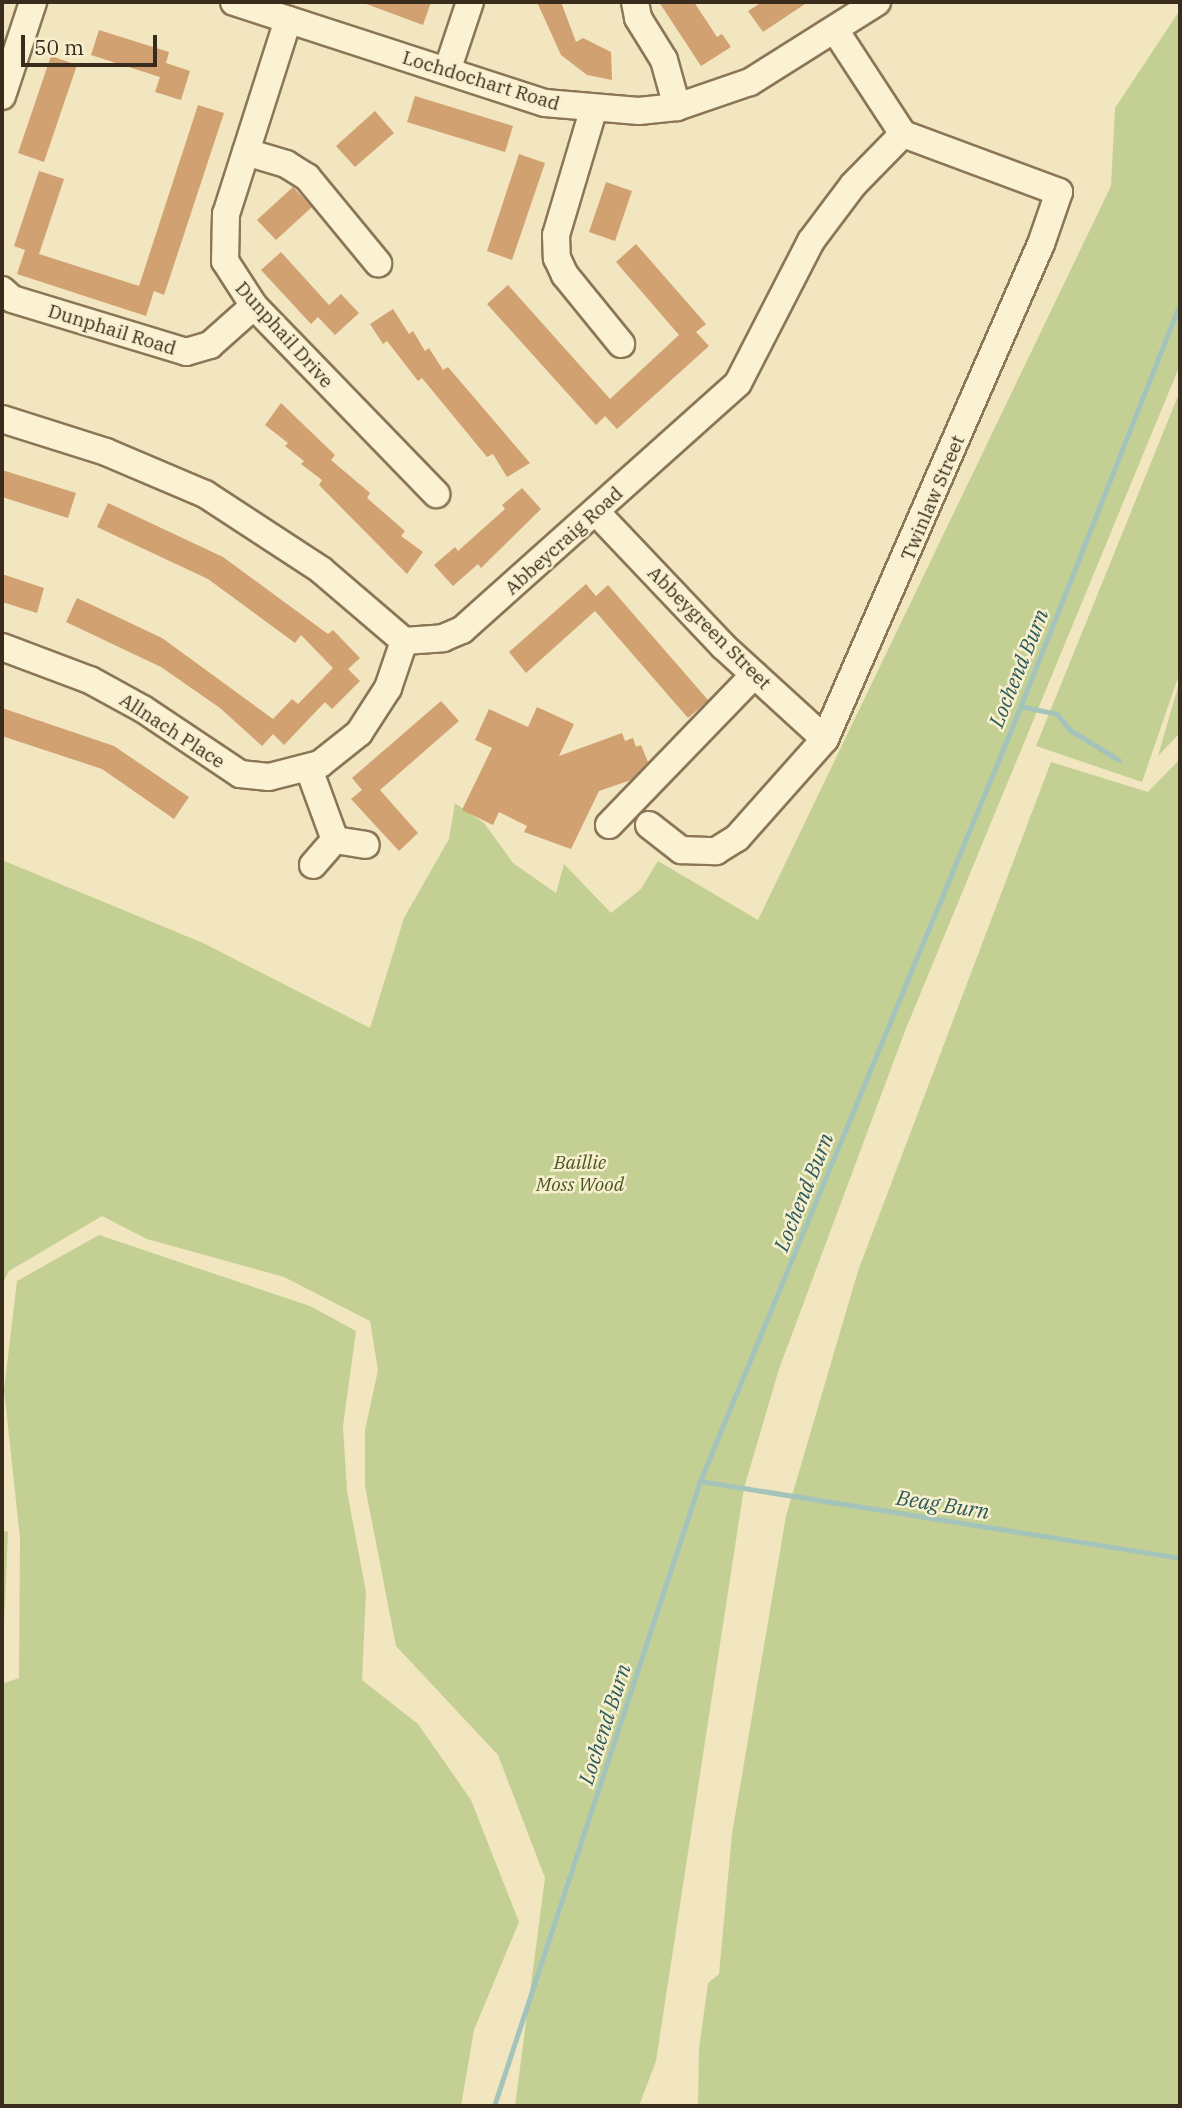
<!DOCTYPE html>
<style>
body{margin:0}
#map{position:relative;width:1182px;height:2108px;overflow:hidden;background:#f1e6bf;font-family:"IBM Plex Serif",serif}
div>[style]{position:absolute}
.green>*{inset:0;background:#c4d093}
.stream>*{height:5px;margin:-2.5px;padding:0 2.5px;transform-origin:2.5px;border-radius:2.5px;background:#a3c3bb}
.building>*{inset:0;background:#d2a172}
.roads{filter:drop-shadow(2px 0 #8b7656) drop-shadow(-2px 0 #8b7656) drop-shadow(0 2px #8b7656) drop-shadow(0 -2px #8b7656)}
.minor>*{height:26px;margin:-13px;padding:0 13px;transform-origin:13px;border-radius:13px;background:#fbf2d3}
span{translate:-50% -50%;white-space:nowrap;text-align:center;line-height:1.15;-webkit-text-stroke:5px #f8efcf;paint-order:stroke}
.street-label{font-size:19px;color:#392c1c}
.park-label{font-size:19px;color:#465721;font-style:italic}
.water-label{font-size:21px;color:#2a5a5a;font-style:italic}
.frame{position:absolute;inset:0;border:4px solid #392c1c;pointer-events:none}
.scale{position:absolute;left:21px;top:35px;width:136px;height:32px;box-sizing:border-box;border:4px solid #392c1c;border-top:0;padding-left:9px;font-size:21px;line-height:24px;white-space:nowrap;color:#392c1c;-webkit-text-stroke:5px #f8efcf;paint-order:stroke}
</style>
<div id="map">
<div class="green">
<div style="clip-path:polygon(1180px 10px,1180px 365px,905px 1031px,779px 1369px,744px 1488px,656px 2061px,639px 2106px,515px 2106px,545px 1878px,498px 1755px,396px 1646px,365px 1486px,365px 1430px,378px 1370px,370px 1321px,284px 1277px,147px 1239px,102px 1216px,9px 1271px,2px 1284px,2px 860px,203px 943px,370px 1028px,404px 918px,449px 839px,455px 803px,484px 823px,513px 863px,556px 893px,564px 864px,611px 913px,641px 889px,658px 861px,758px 920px,1111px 186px,1115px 108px)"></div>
<div style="clip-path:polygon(1180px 391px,1180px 672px,1142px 782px,1036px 746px)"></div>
<div style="clip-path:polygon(1180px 680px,1180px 733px,1158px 756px)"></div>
<div style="clip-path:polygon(1180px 759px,1180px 2106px,698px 2106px,699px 2049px,708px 1983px,719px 1974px,732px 1834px,786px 1516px,858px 1271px,1051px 762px,1148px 792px)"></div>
<div style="clip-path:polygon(99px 1235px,310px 1306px,356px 1331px,343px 1426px,347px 1491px,366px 1592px,362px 1680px,418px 1724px,471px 1800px,519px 1922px,474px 2030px,461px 2106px,2px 2106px,2px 1684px,19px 1678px,20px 1538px,4px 1390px,17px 1281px)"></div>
<div style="clip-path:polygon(2px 1530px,8px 1532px,2px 1670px)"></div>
</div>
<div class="stream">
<div style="left:1020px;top:706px;width:38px;rotate:12deg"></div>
<div style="left:1057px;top:714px;width:21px;rotate:51deg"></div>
<div style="left:1070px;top:730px;width:57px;rotate:31.5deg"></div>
<div style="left:700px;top:1481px;width:486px;rotate:9.1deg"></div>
<div style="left:494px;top:2106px;width:658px;rotate:-71.76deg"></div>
<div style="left:700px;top:1481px;width:818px;rotate:-67.51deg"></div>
<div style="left:1013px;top:725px;width:453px;rotate:-68.4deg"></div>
</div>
<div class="building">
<div style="clip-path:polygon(361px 2px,431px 2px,423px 25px)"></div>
<div style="clip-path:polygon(537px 2px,561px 2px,576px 42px,583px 38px,611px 52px,612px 80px,587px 75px,561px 55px)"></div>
<div style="clip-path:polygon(659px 2px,694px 2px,717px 37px,722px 34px,731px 47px,701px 66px)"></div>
<div style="clip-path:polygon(762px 2px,808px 2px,763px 32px,748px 11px)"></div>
<div style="clip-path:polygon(99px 30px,169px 52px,166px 63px,190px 71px,181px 100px,155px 92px,160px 77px,91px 55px)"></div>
<div style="clip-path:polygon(51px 56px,77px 65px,44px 162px,18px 153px)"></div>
<div style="clip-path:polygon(415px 96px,513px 126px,505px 152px,407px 122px)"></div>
<div style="clip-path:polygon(198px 105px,224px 113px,164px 295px,154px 291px,146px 316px,17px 274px,25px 250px,14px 246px,39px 171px,64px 179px,39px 254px,139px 286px)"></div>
<div style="clip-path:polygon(375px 111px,394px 133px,355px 167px,336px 146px)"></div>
<div style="clip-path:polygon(519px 154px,545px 163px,512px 260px,487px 251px)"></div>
<div style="clip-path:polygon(606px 182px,632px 191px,615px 241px,589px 232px)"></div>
<div style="clip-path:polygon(293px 187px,312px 207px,276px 240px,257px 220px)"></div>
<div style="clip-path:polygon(636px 244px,706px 324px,696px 332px,709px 346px,617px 429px,605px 416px,596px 425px,487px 304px,508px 285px,610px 399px,679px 335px,616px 262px)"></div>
<div style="clip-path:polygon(281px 252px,329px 305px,341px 294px,359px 313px,335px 335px,318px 317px,311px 324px,261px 270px)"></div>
<div style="clip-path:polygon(393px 309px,409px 334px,413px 331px,425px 351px,429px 348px,443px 370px,448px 367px,530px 463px,507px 477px,493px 454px,487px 457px,422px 378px,418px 381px,387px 341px,383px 344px,370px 324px)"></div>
<div style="clip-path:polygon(281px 403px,335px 455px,331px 460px,370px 493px,367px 498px,405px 531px,401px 536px,423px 552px,407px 574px,319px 485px,322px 480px,301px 464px,304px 461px,285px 446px,288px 443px,265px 425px)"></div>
<div style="clip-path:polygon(2px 470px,76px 493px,68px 518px,2px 497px)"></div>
<div style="clip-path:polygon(522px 488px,541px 509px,481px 568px,478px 564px,453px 586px,434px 565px,455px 547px,458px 551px,505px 509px,502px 505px)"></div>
<div style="clip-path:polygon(108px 503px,223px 557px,328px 634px,333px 630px,360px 658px,348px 669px,360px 681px,332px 709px,325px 702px,284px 745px,273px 734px,262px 746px,220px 708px,161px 667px,66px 622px,77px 598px,107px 612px,162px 638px,273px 719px,292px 699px,298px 704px,333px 668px,301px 635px,295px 643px,208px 579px,97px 527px)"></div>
<div style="clip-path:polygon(2px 574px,44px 588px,37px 613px,2px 602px)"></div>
<div style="clip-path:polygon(586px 584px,596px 596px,608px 585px,708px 700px,703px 705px,688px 718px,595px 611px,526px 673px,509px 652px)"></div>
<div style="clip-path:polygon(441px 701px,459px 721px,380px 790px,418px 833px,399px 851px,351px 799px,362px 790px,352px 778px)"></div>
<div style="clip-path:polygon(537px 707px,574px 724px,559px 756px,622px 733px,625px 741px,633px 738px,636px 747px,641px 745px,648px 762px,631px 780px,599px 791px,571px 849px,524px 832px,527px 826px,499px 812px,493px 825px,462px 810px,492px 748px,475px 740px,489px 709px,528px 727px)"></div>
<div style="clip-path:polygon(2px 708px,114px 746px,189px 797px,174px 819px,102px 769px,2px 736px)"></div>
</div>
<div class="roads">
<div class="minor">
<div style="left:234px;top:2px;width:327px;rotate:18deg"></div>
<div style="left:545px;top:103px;width:94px;rotate:4.9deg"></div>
<div style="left:639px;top:111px;width:38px;rotate:-6deg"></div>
<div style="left:677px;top:107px;width:77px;rotate:-18.9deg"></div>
<div style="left:750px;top:82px;width:150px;rotate:-32.2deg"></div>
<div style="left:635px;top:2px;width:16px;rotate:79deg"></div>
<div style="left:638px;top:18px;width:49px;rotate:58.2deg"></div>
<div style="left:664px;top:60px;width:49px;rotate:74.5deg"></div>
<div style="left:288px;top:20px;width:204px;rotate:107.7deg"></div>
<div style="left:226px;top:214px;width:47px;rotate:91.2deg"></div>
<div style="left:225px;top:261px;width:54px;rotate:57.2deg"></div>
<div style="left:254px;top:306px;width:262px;rotate:45.9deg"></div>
<div style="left:447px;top:71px;width:73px;rotate:-71.6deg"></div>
<div style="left:2px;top:96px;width:99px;rotate:-71.7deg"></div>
<div style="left:593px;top:111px;width:129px;rotate:106.6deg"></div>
<div style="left:556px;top:235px;width:23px;rotate:88deg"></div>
<div style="left:557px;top:258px;width:19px;rotate:65deg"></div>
<div style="left:565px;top:275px;width:89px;rotate:50.9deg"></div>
<div style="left:246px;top:152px;width:42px;rotate:16.7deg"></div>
<div style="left:286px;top:164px;width:25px;rotate:32deg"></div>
<div style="left:307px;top:177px;width:112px;rotate:50.5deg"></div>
<div style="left:2px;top:290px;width:13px;rotate:42deg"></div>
<div style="left:12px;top:299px;width:182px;rotate:16.9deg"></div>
<div style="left:186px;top:352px;width:25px;rotate:-16deg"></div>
<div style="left:210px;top:345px;width:59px;rotate:-41.6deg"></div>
<div style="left:2px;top:419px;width:109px;rotate:17.6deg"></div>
<div style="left:106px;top:452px;width:108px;rotate:23deg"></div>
<div style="left:205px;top:494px;width:139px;rotate:33.2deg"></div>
<div style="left:321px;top:570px;width:109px;rotate:40.5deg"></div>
<div style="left:404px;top:641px;width:39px;rotate:-4deg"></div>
<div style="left:443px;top:638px;width:21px;rotate:-23deg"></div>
<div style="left:462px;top:630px;width:370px;rotate:-41.8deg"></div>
<div style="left:738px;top:383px;width:160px;rotate:-62.8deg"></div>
<div style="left:811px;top:241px;width:70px;rotate:-53.1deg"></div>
<div style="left:853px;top:185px;width:71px;rotate:-45.6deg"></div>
<div style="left:903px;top:134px;width:124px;rotate:-123.2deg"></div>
<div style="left:596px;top:512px;width:185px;rotate:46.5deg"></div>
<div style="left:723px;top:646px;width:138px;rotate:42.4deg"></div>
<div style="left:2px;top:647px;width:94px;rotate:20.6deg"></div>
<div style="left:90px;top:680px;width:60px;rotate:28.7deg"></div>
<div style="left:143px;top:709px;width:117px;rotate:33.8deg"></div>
<div style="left:240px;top:774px;width:29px;rotate:6deg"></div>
<div style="left:269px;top:777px;width:53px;rotate:-14.3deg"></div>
<div style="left:320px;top:764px;width:50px;rotate:-38.5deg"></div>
<div style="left:359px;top:733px;width:54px;rotate:-57.2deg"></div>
<div style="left:388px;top:688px;width:50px;rotate:-71.2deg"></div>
<div style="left:309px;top:769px;width:76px;rotate:69.9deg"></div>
<div style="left:609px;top:825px;width:209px;rotate:-46deg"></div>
<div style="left:649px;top:825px;width:41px;rotate:38deg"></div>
<div style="left:681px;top:850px;width:35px;rotate:2deg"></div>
<div style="left:716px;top:851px;width:25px;rotate:-32deg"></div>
<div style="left:737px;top:838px;width:132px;rotate:-48.4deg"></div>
<div style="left:825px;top:739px;width:540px;rotate:-66.43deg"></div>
<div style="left:1041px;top:244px;width:55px;rotate:-70.9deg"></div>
<div style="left:1059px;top:192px;width:166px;rotate:-159.6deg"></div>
<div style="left:313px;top:865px;width:33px;rotate:-49deg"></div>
<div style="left:335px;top:840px;width:31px;rotate:9deg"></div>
</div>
</div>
<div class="street-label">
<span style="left:481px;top:81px;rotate:17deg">Lochdochart Road</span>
<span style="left:112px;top:330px;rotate:17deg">Dunphail Road</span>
<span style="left:284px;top:335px;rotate:48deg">Dunphail Drive</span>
<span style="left:933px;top:498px;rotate:-67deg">Twinlaw Street</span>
<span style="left:564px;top:541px;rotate:-42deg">Abbeycraig Road</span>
<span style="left:709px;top:628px;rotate:45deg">Abbeygreen Street</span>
<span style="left:172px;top:731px;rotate:33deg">Allnach Place</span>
</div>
<div class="park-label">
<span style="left:580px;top:1174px">Baillie<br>Moss Wood</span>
</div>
<div class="water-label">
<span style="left:1018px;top:668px;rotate:-68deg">Lochend Burn</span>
<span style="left:803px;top:1192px;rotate:-68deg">Lochend Burn</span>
<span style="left:943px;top:1504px;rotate:9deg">Beag Burn</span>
<span style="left:604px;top:1724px;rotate:-72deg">Lochend Burn</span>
</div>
<div class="frame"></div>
<div class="scale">50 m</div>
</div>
